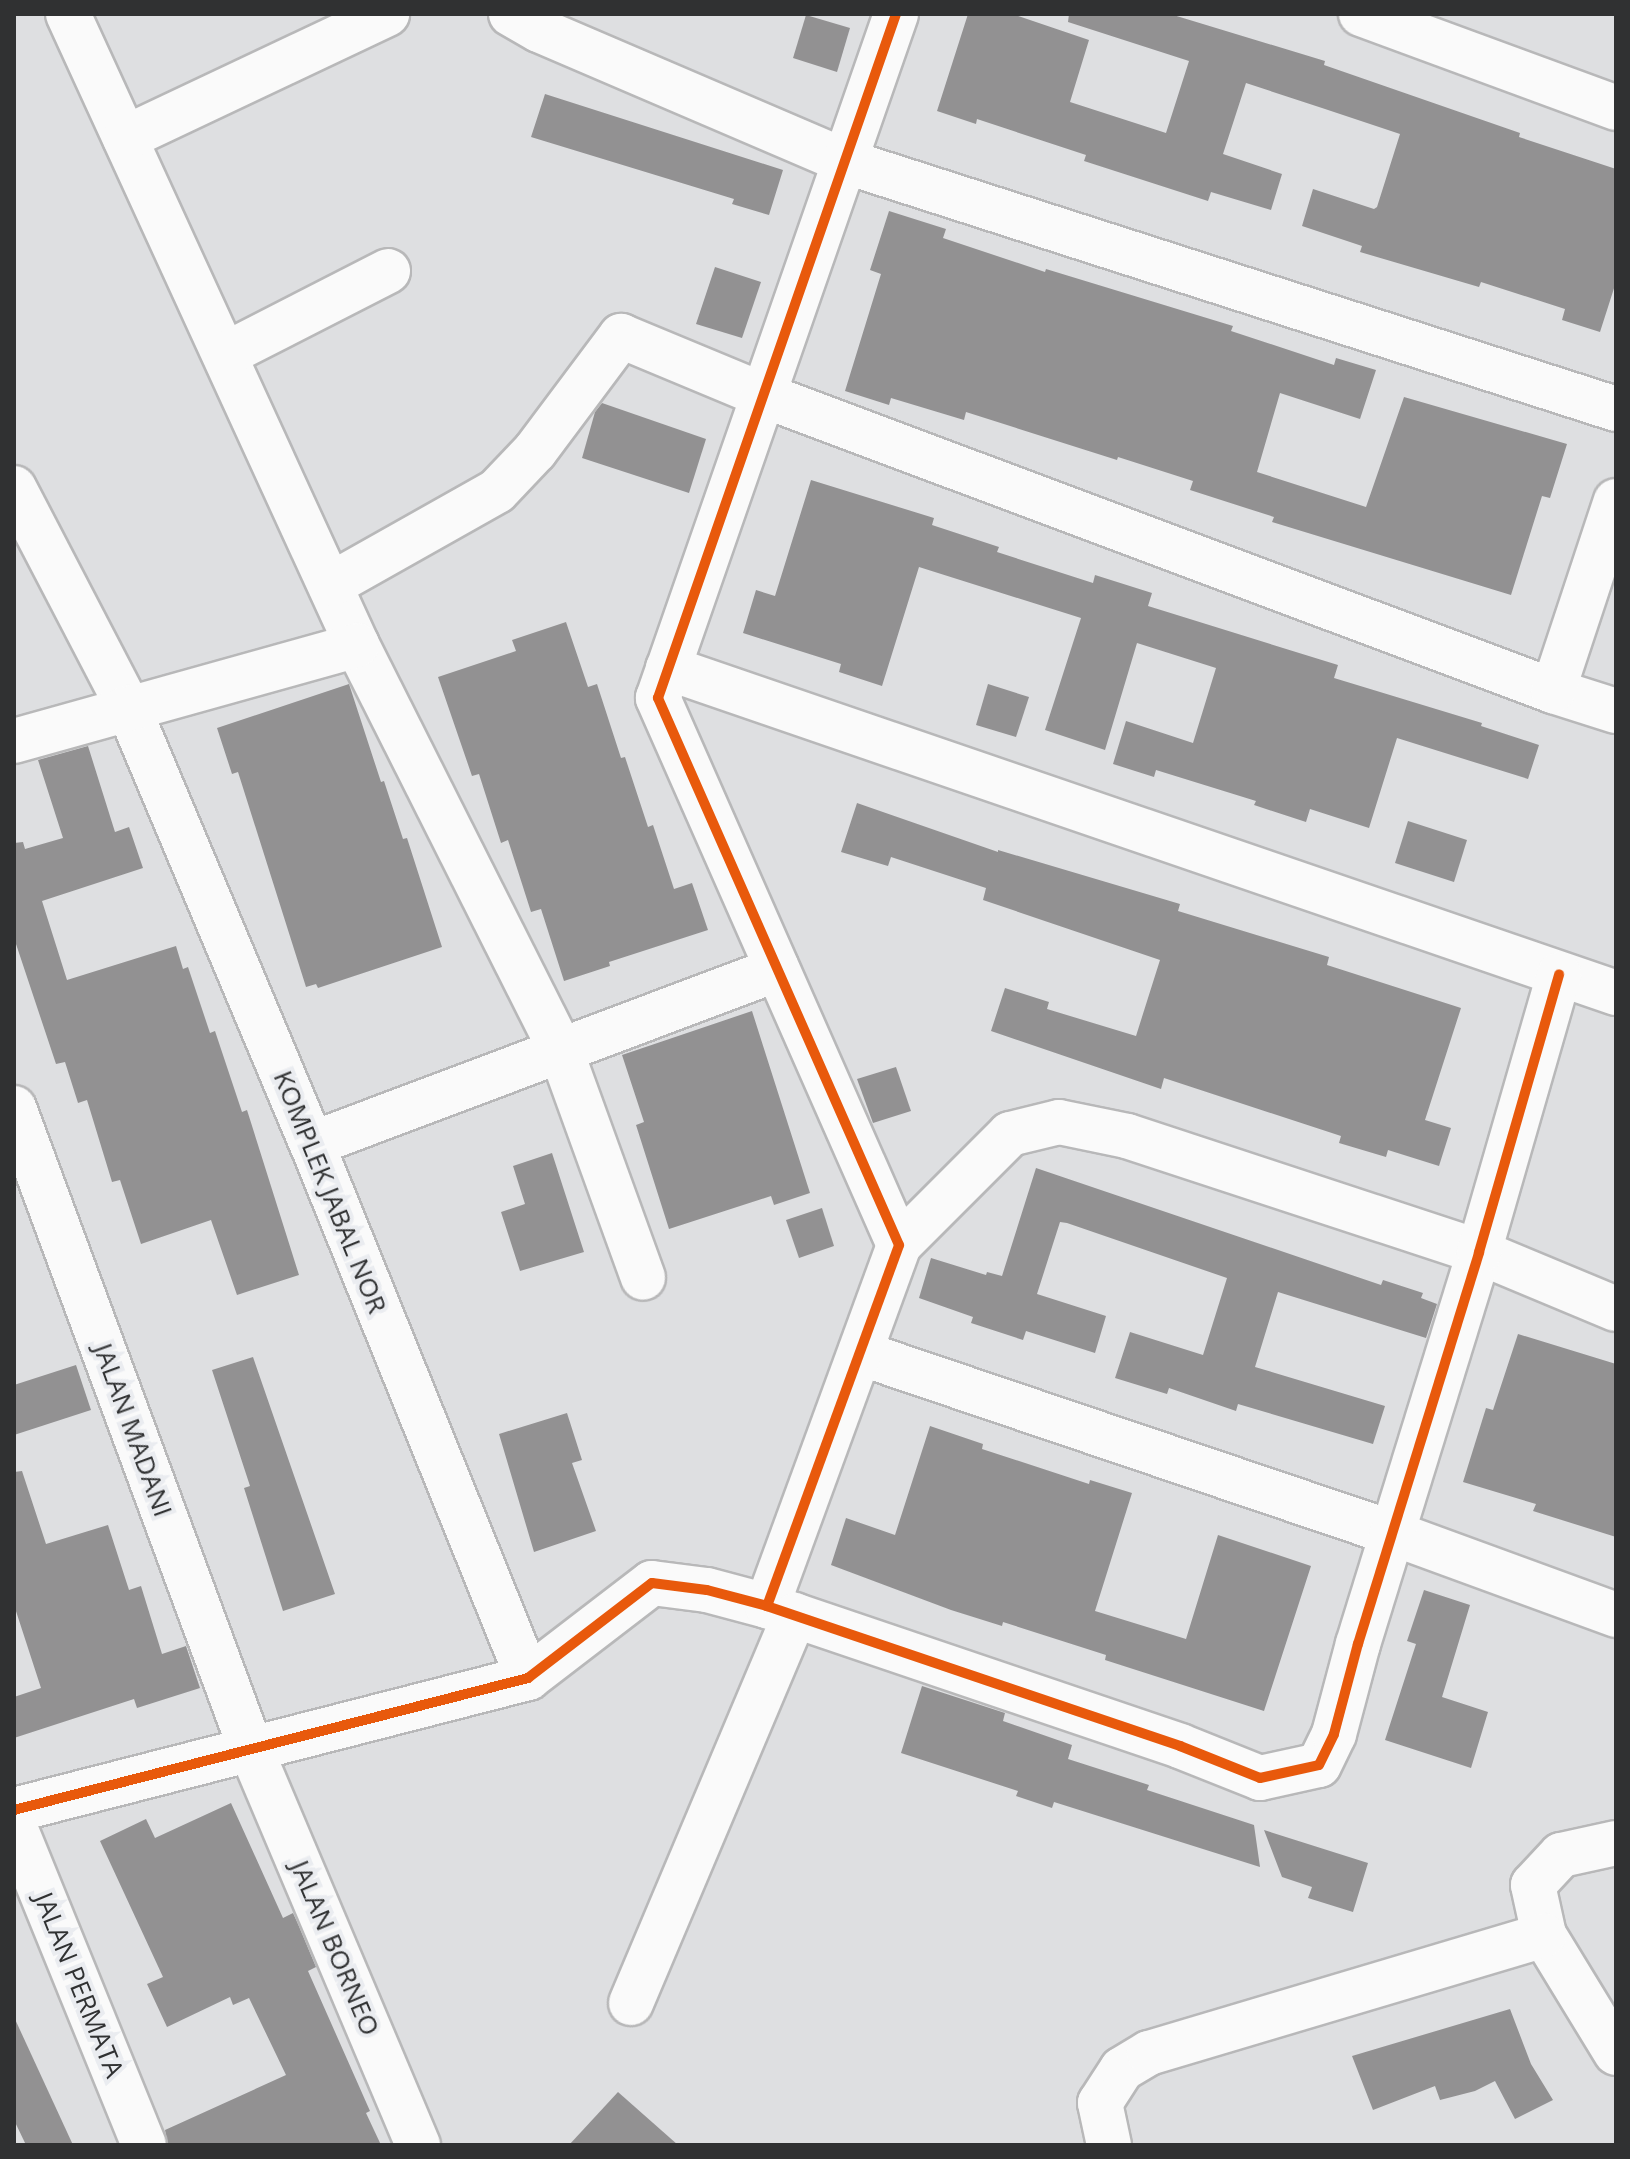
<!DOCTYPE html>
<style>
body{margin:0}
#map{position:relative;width:1630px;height:2159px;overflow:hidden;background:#dedfe1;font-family:"Open Sans",sans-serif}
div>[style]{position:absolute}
.building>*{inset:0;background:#929192}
.roads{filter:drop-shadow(2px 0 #b8b8b9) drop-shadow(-2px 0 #b8b8b9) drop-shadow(0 2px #b8b8b9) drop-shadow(0 -2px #b8b8b9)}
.minor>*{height:44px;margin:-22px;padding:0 22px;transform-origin:22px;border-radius:22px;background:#fafafa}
.cycleway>*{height:10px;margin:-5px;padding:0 5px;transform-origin:5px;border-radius:5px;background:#e8590c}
span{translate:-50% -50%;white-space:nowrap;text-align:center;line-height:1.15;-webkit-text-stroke:8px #eaecf0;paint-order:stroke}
.street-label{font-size:26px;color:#303132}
.frame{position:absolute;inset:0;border:16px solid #303132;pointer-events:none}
</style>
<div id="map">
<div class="building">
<div style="clip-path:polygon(968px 14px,1012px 14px,1089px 40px,1070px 102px,1166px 133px,1189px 61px,1068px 22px,1069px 14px,1170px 14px,1325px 61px,1324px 65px,1520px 133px,1519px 137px,1616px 169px,1616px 282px,1600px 332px,1562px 320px,1565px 309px,1481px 282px,1479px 287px,1360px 252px,1362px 246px,1302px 226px,1313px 189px,1374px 209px,1377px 207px,1400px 134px,1322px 108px,1246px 83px,1223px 154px,1282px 174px,1271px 210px,1211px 192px,1208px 201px,1084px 161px,1086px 155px,977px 119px,976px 124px,937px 111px)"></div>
<div style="clip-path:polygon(806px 15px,850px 28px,837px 72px,793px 58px)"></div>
<div style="clip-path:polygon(545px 94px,783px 170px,769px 215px,732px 204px,734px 199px,531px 137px)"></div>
<div style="clip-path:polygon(889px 211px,946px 229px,943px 238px,1045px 272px,1046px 269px,1233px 326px,1231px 331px,1334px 365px,1336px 358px,1376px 370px,1360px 419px,1280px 393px,1257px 472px,1366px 507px,1404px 397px,1567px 444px,1550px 498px,1542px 496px,1511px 595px,1272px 522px,1274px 517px,1190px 490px,1193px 481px,1118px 457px,1117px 460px,966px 412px,964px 420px,891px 398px,889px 405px,845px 391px,881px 274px,870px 270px)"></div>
<div style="clip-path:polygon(715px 267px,761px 282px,742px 338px,696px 324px)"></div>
<div style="clip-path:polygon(602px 403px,706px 439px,689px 493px,582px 458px,595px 412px)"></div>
<div style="clip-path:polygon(811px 480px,934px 518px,932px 525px,999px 547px,997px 552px,1093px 583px,1095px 575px,1152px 593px,1148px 606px,1338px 665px,1334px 678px,1482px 723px,1481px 726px,1539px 745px,1528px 779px,1397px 738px,1369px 828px,1310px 809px,1306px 822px,1254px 805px,1256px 801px,1156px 770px,1154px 777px,1113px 764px,1126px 721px,1193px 743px,1216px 668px,1137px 643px,1105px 750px,1045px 730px,1081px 618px,919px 567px,882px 686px,839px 672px,841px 664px,743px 633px,756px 590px,775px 596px)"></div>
<div style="clip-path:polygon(566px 622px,588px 687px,597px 684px,621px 758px,625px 757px,648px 827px,653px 825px,674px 889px,692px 883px,708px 930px,609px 962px,610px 966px,564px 981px,541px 909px,531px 912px,508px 840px,501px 843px,479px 774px,472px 776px,438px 677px,516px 651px,512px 640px)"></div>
<div style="clip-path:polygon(349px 684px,381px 782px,384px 781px,403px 839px,407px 838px,442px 947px,318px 988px,316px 984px,306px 987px,238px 772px,232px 774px,217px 728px)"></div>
<div style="clip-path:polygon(988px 684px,1029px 697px,1016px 737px,976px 725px)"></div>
<div style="clip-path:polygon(88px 746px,115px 832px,129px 827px,143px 868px,42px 901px,67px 980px,176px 946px,183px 969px,188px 967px,210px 1033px,215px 1031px,242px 1112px,247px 1110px,299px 1275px,237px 1295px,211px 1220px,141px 1244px,120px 1180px,112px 1182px,87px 1100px,78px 1103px,65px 1062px,56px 1064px,14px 938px,14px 843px,23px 842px,25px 849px,63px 838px,38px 760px)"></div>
<div style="clip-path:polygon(857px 803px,998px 852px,998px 850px,1180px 904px,1178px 911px,1329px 957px,1327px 965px,1461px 1008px,1425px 1120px,1451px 1128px,1439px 1166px,1388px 1150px,1386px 1157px,1339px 1143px,1341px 1136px,1164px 1078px,1161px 1089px,991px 1031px,1005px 988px,1049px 1002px,1047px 1009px,1136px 1036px,1160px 960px,983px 900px,986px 888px,891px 857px,888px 866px,841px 852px)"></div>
<div style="clip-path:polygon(1408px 821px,1467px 840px,1454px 882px,1395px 863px)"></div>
<div style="clip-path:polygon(752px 1011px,810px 1193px,774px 1205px,771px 1196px,669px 1229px,636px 1125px,644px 1122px,622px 1055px)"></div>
<div style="clip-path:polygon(896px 1067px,911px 1111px,873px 1123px,857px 1079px)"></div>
<div style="clip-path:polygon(552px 1153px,584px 1252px,520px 1271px,501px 1212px,525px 1204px,513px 1166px)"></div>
<div style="clip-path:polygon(1036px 1168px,1381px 1285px,1383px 1280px,1423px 1293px,1421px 1298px,1437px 1304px,1426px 1338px,1278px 1292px,1255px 1367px,1385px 1406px,1373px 1444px,1238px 1404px,1236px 1411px,1169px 1388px,1167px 1394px,1115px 1378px,1130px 1332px,1203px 1355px,1227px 1278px,1067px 1223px,1060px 1222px,1037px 1294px,1106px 1316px,1095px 1353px,1026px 1331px,1023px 1340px,971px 1323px,973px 1317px,919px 1298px,931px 1258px,986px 1275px,987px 1272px,1002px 1276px)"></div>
<div style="clip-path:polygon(822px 1208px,834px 1246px,799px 1258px,786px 1220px)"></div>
<div style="clip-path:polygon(1518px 1334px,1616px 1364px,1616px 1537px,1533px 1511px,1536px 1504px,1463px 1482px,1486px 1408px,1493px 1410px)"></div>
<div style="clip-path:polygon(253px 1357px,335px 1594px,283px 1611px,244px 1488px,250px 1486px,212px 1370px)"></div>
<div style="clip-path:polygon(76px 1365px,91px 1410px,14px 1435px,14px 1385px)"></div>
<div style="clip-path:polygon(567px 1413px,582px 1460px,572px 1463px,596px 1531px,534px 1552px,499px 1434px)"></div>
<div style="clip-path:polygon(930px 1426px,983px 1444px,982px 1449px,1089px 1484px,1090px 1480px,1132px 1493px,1095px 1611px,1186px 1639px,1218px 1535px,1311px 1566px,1264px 1711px,1105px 1660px,1106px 1655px,1003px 1622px,1002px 1626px,951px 1610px,831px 1565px,846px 1518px,895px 1535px)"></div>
<div style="clip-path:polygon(22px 1471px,46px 1544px,108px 1525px,129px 1590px,141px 1586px,162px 1654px,186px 1646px,200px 1688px,137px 1708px,134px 1699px,14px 1738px,14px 1697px,41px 1688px,14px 1605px,14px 1472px)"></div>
<div style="clip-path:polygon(1424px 1590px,1470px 1605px,1442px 1697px,1488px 1712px,1471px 1768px,1385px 1740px,1416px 1644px,1407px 1641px)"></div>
<div style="clip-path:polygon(922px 1686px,1005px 1713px,1003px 1721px,1072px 1745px,1068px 1759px,1149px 1785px,1147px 1790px,1254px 1825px,1260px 1867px,1054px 1802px,1052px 1808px,1016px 1796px,1018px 1791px,901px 1753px)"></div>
<div style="clip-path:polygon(231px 1803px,283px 1918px,293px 1913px,298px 1924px,316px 1967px,308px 1971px,370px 2111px,366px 2113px,381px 2145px,168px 2145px,165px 2130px,286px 2075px,249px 1998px,233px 2005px,230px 1997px,167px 2027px,147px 1984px,163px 1977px,100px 1841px,146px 1819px,155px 1838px)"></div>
<div style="clip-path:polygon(1264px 1830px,1368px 1863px,1353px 1912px,1308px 1898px,1312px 1887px,1282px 1877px)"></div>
<div style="clip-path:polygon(1510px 2009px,1531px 2064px,1553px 2100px,1515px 2119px,1495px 2081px,1475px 2091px,1440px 2100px,1435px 2086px,1373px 2110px,1352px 2056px)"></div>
<div style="clip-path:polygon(14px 2017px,73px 2145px,26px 2145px,14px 2120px)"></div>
<div style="clip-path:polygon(618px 2092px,678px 2145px,569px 2145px)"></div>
</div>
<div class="roads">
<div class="minor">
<div style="left:68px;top:14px;width:694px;rotate:65.39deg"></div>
<div style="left:357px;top:645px;width:454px;rotate:63.3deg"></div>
<div style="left:561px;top:1051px;width:241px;rotate:70.1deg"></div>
<div style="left:511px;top:14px;width:32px;rotate:30deg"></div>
<div style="left:539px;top:30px;width:332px;rotate:23.2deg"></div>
<div style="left:844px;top:161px;width:811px;rotate:17.81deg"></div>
<div style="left:1361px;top:14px;width:272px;rotate:20.2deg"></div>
<div style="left:125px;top:138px;width:290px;rotate:-25.3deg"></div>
<div style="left:226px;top:354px;width:182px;rotate:-27.1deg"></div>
<div style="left:14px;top:488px;width:247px;rotate:62.5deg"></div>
<div style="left:128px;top:707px;width:474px;rotate:67.2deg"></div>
<div style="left:312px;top:1144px;width:576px;rotate:67.98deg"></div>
<div style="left:332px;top:584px;width:189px;rotate:-29.4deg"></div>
<div style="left:497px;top:491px;width:55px;rotate:-46.5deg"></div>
<div style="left:535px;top:451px;width:144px;rotate:-53.2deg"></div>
<div style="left:621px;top:336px;width:154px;rotate:22.6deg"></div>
<div style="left:763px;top:395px;width:844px;rotate:20.54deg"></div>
<div style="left:1553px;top:691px;width:66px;rotate:17.6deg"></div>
<div style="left:668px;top:668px;width:1002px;rotate:18.92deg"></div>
<div style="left:1553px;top:691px;width:200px;rotate:-71.7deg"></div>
<div style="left:14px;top:741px;width:356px;rotate:-15.6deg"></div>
<div style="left:14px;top:1108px;width:687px;rotate:69.72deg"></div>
<div style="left:252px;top:1752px;width:427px;rotate:67.1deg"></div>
<div style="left:312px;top:1144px;width:497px;rotate:-20.6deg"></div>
<div style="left:899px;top:1245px;width:157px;rotate:-45deg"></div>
<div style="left:1010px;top:1134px;width:50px;rotate:-13.8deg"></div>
<div style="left:1059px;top:1122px;width:69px;rotate:11.6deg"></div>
<div style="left:1127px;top:1136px;width:371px;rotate:18.2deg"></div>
<div style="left:1479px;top:1252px;width:148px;rotate:22.6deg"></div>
<div style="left:860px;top:1353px;width:562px;rotate:18.69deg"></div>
<div style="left:1392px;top:1533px;width:239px;rotate:20.1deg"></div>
<div style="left:767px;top:1606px;width:384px;rotate:-69.9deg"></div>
<div style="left:899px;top:1245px;width:598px;rotate:-113.78deg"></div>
<div style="left:658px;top:698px;width:724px;rotate:-70.81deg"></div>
<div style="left:14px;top:1810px;width:531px;rotate:-14.4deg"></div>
<div style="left:528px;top:1678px;width:156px;rotate:-37.5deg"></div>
<div style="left:652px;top:1583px;width:55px;rotate:7.3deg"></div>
<div style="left:707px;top:1590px;width:62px;rotate:14.9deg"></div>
<div style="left:767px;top:1606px;width:436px;rotate:18.7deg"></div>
<div style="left:1180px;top:1746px;width:86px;rotate:21.8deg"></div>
<div style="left:1260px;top:1778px;width:60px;rotate:-12.4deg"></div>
<div style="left:1319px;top:1765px;width:34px;rotate:-64deg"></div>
<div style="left:1334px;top:1734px;width:93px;rotate:-75.1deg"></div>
<div style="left:1358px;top:1644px;width:410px;rotate:-72.8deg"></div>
<div style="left:1479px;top:1252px;width:289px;rotate:-73.9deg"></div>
<div style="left:14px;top:1825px;width:345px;rotate:67.9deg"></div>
<div style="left:1616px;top:1843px;width:56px;rotate:167.7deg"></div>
<div style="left:1561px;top:1855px;width:41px;rotate:133deg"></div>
<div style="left:1533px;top:1885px;width:51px;rotate:77.6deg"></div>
<div style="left:1544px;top:1935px;width:138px;rotate:58.6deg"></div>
<div style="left:631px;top:2003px;width:421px;rotate:-67.1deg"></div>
<div style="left:1109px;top:2145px;width:43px;rotate:-102.1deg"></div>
<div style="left:1100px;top:2103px;width:40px;rotate:-57.1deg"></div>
<div style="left:1122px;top:2069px;width:31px;rotate:-31deg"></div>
<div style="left:1149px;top:2053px;width:412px;rotate:-16.6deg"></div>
</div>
</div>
<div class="cycleway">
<div style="left:767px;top:1606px;width:384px;rotate:-69.9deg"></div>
<div style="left:899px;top:1245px;width:598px;rotate:-113.78deg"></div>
<div style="left:658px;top:698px;width:724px;rotate:-70.81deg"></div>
<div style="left:14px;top:1810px;width:531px;rotate:-14.4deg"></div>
<div style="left:528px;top:1678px;width:156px;rotate:-37.5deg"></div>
<div style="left:652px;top:1583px;width:55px;rotate:7.3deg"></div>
<div style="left:707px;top:1590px;width:62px;rotate:14.9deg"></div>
<div style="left:767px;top:1606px;width:436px;rotate:18.7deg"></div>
<div style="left:1180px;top:1746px;width:86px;rotate:21.8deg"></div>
<div style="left:1260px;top:1778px;width:60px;rotate:-12.4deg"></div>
<div style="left:1319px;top:1765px;width:34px;rotate:-64deg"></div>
<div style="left:1334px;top:1734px;width:93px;rotate:-75.1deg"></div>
<div style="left:1358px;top:1644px;width:410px;rotate:-72.8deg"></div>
<div style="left:1479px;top:1252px;width:289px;rotate:-73.9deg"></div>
</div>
<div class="street-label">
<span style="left:330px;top:1192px;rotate:68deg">KOMPLEK JABAL NOR</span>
<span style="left:133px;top:1430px;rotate:70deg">JALAN MADANI</span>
<span style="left:335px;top:1948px;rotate:67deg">JALAN BORNEO</span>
<span style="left:79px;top:1985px;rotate:68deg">JALAN PERMATA</span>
</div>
<div class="frame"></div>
</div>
